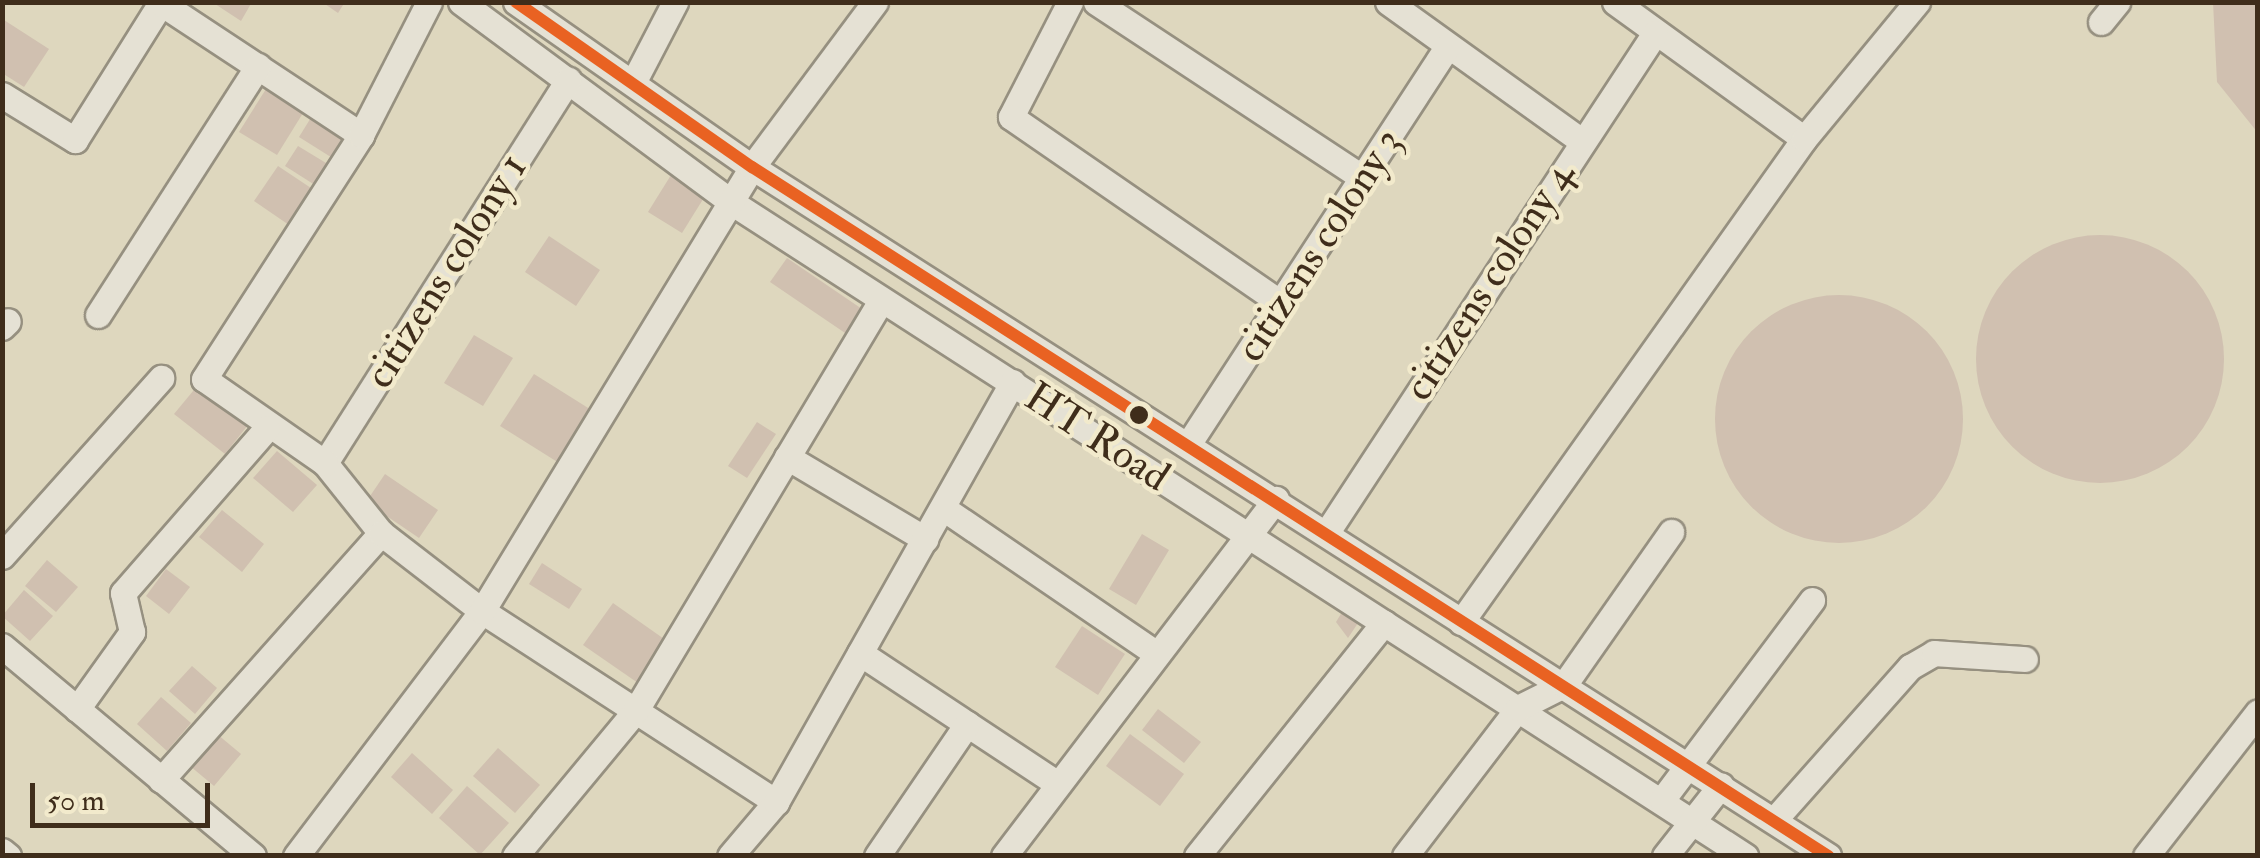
<!DOCTYPE html>
<style>
body{margin:0}
#map{position:relative;width:2260px;height:858px;overflow:hidden;background:#ded7be;font-family:"IM FELL Double Pica",serif}
div>[style]{position:absolute}
.building>*{inset:0;background:#d0c0b0}
.round{border-radius:50%}
.roads{filter:drop-shadow(2px 0 #969080) drop-shadow(-2px 0 #969080) drop-shadow(0 2px #969080) drop-shadow(0 -2px #969080)}
.minor>*{height:25px;margin:-12.5px;padding:0 12.5px;transform-origin:12.5px;border-radius:12.5px;background:#e5e1d4}
.bus-1>*{height:12px;margin:-6px;padding:0 6px;transform-origin:6px;border-radius:6px;background:#e96222}
.dots>*{width:28px;height:28px;translate:-50% -50%;box-sizing:border-box;border:5px solid #f2eacc;border-radius:50%}
span{translate:-50% -50%;white-space:nowrap;text-align:center;line-height:1.15;-webkit-text-stroke:9px #f2eacc;paint-order:stroke}
.street-label{font-size:42px;color:#3f2d1b}
.frame{position:absolute;inset:0;border:5px solid #3f2d1b;pointer-events:none}
.scale{position:absolute;left:30px;top:783px;width:180px;height:45px;box-sizing:border-box;border:5px solid #3f2d1b;border-top:0;padding-left:12px;font-size:30px;line-height:35px;white-space:nowrap;color:#3f2d1b;-webkit-text-stroke:8px #f2eacc;paint-order:stroke}
</style>
<div id="map">
<div class="building">
<div style="clip-path:polygon(212px 2px,252px 2px,241px 21px)"></div>
<div style="clip-path:polygon(322px 2px,345px 2px,338px 13px)"></div>
<div style="clip-path:polygon(2213px 2px,2258px 2px,2258px 133px,2217px 82px)"></div>
<div style="clip-path:polygon(4px 20px,49px 49px,24px 87px,2px 73px)"></div>
<div style="clip-path:polygon(266px 89px,303px 113px,277px 155px,239px 132px)"></div>
<div style="clip-path:polygon(312px 116px,347px 138px,334px 159px,299px 137px)"></div>
<div style="clip-path:polygon(298px 146px,331px 166px,318px 187px,285px 166px)"></div>
<div style="clip-path:polygon(278px 166px,314px 190px,289px 225px,254px 201px)"></div>
<div style="clip-path:polygon(676px 167px,710px 188px,682px 233px,648px 212px)"></div>
<div class="round" style="left:1976px;top:235px;width:248px;height:248px"></div>
<div style="clip-path:polygon(549px 236px,600px 270px,576px 306px,525px 272px)"></div>
<div style="clip-path:polygon(787px 258px,865px 311px,848px 335px,770px 282px)"></div>
<div class="round" style="left:1715px;top:295px;width:248px;height:248px"></div>
<div style="clip-path:polygon(474px 335px,513px 358px,483px 406px,444px 383px)"></div>
<div style="clip-path:polygon(534px 374px,593px 411px,559px 463px,500px 426px)"></div>
<div style="clip-path:polygon(198px 385px,248px 425px,225px 454px,174px 414px)"></div>
<div style="clip-path:polygon(757px 422px,776px 434px,747px 478px,728px 466px)"></div>
<div style="clip-path:polygon(277px 451px,317px 485px,293px 512px,253px 478px)"></div>
<div style="clip-path:polygon(385px 474px,438px 510px,419px 538px,366px 502px)"></div>
<div style="clip-path:polygon(222px 510px,264px 544px,242px 572px,199px 537px)"></div>
<div style="clip-path:polygon(1142px 534px,1169px 550px,1136px 605px,1109px 589px)"></div>
<div style="clip-path:polygon(47px 560px,78px 587px,56px 612px,25px 586px)"></div>
<div style="clip-path:polygon(542px 563px,582px 589px,569px 609px,529px 584px)"></div>
<div style="clip-path:polygon(166px 569px,190px 587px,169px 614px,146px 596px)"></div>
<div style="clip-path:polygon(24px 590px,53px 616px,30px 641px,2px 616px)"></div>
<div style="clip-path:polygon(613px 603px,667px 641px,638px 683px,583px 645px)"></div>
<div style="clip-path:polygon(1347px 604px,1364px 614px,1348px 638px,1336px 622px)"></div>
<div style="clip-path:polygon(1082px 626px,1125px 654px,1098px 695px,1055px 667px)"></div>
<div style="clip-path:polygon(192px 666px,217px 688px,195px 714px,169px 691px)"></div>
<div style="clip-path:polygon(161px 697px,191px 723px,167px 751px,137px 724px)"></div>
<div style="clip-path:polygon(1158px 709px,1201px 742px,1184px 763px,1142px 730px)"></div>
<div style="clip-path:polygon(217px 734px,241px 754px,214px 786px,190px 766px)"></div>
<div style="clip-path:polygon(1130px 734px,1184px 774px,1160px 806px,1106px 766px)"></div>
<div style="clip-path:polygon(498px 748px,540px 785px,515px 813px,473px 776px)"></div>
<div style="clip-path:polygon(412px 753px,453px 790px,432px 814px,391px 777px)"></div>
<div style="clip-path:polygon(467px 786px,509px 823px,480px 855px,439px 818px)"></div>
</div>
<div class="roads">
<div class="minor">
<div style="left:461px;top:2px;width:336px;rotate:36.5deg"></div>
<div style="left:731px;top:202px;width:1207px;rotate:32.82deg"></div>
<div style="left:516px;top:2px;width:288px;rotate:35deg"></div>
<div style="left:752px;top:167px;width:1278px;rotate:32.63deg"></div>
<div style="left:1070px;top:2px;width:129px;rotate:117.2deg"></div>
<div style="left:1011px;top:117px;width:329px;rotate:34.6deg"></div>
<div style="left:1096px;top:2px;width:318px;rotate:33.4deg"></div>
<div style="left:1388px;top:2px;width:236px;rotate:35.7deg"></div>
<div style="left:1615px;top:2px;width:233px;rotate:35.9deg"></div>
<div style="left:2101px;top:22px;width:26px;rotate:-51deg"></div>
<div style="left:635px;top:79px;width:87px;rotate:-62.5deg"></div>
<div style="left:2px;top:95px;width:86px;rotate:31.7deg"></div>
<div style="left:75px;top:140px;width:162px;rotate:-57.9deg"></div>
<div style="left:161px;top:3px;width:240px;rotate:33.4deg"></div>
<div style="left:98px;top:315px;width:296px;rotate:-57.3deg"></div>
<div style="left:2px;top:327px;width:8px;rotate:-45deg"></div>
<div style="left:1189px;top:443px;width:474px;rotate:-56.9deg"></div>
<div style="left:787px;top:457px;width:161px;rotate:30.7deg"></div>
<div style="left:325px;top:463px;width:454px;rotate:-57.6deg"></div>
<div style="left:943px;top:508px;width:259px;rotate:34.3deg"></div>
<div style="left:1327px;top:532px;width:597px;rotate:-56.68deg"></div>
<div style="left:381px;top:533px;width:90px;rotate:-128.7deg"></div>
<div style="left:325px;top:463px;width:147px;rotate:-145.2deg"></div>
<div style="left:204px;top:379px;width:290px;rotate:-57.2deg"></div>
<div style="left:361px;top:135px;width:149px;rotate:-62.9deg"></div>
<div style="left:2px;top:556px;width:239px;rotate:-48.2deg"></div>
<div style="left:1461px;top:622px;width:592px;rotate:-54.62deg"></div>
<div style="left:1804px;top:139px;width:178px;rotate:-50.5deg"></div>
<div style="left:2px;top:646px;width:327px;rotate:39.9deg"></div>
<div style="left:860px;top:653px;width:237px;rotate:33.5deg"></div>
<div style="left:77px;top:709px;width:95px;rotate:-54.5deg"></div>
<div style="left:132px;top:632px;width:40px;rotate:-103deg"></div>
<div style="left:123px;top:593px;width:219px;rotate:-48.9deg"></div>
<div style="left:161px;top:780px;width:331px;rotate:-48.3deg"></div>
<div style="left:381px;top:533px;width:128px;rotate:37.7deg"></div>
<div style="left:482px;top:611px;width:351px;rotate:33deg"></div>
<div style="left:1662px;top:800px;width:250px;rotate:-53.1deg"></div>
<div style="left:1774px;top:820px;width:205px;rotate:-48.4deg"></div>
<div style="left:1910px;top:667px;width:28px;rotate:-30deg"></div>
<div style="left:1934px;top:653px;width:91px;rotate:3.8deg"></div>
<div style="left:2px;top:851px;width:8px;rotate:40deg"></div>
<div style="left:296px;top:856px;width:308px;rotate:-52.8deg"></div>
<div style="left:482px;top:611px;width:520px;rotate:-58.7deg"></div>
<div style="left:752px;top:167px;width:206px;rotate:-53.3deg"></div>
<div style="left:515px;top:856px;width:190px;rotate:-50.3deg"></div>
<div style="left:636px;top:710px;width:477px;rotate:-59.1deg"></div>
<div style="left:730px;top:856px;width:71px;rotate:-49.6deg"></div>
<div style="left:776px;top:802px;width:482px;rotate:-60.6deg"></div>
<div style="left:877px;top:856px;width:160px;rotate:-55.7deg"></div>
<div style="left:1004px;top:856px;width:449px;rotate:-52.7deg"></div>
<div style="left:1197px;top:856px;width:299px;rotate:-51.3deg"></div>
<div style="left:1405px;top:856px;width:186px;rotate:-52.6deg"></div>
<div style="left:1518px;top:708px;width:51px;rotate:-26.6deg"></div>
<div style="left:1564px;top:685px;width:187px;rotate:-55deg"></div>
<div style="left:1665px;top:856px;width:90px;rotate:-51.7deg"></div>
<div style="left:2146px;top:856px;width:182px;rotate:-52.1deg"></div>
</div>
</div>
<div class="bus-1">
<div style="left:516px;top:2px;width:288px;rotate:35deg"></div>
<div style="left:752px;top:167px;width:1278px;rotate:32.63deg"></div>
</div>
<div class="dots">
<div style="left:1139px;top:415px;background:#3f2d1b"></div>
</div>
<div class="street-label">
<span style="left:1319px;top:245px;rotate:-57deg">citizens colony 3</span>
<span style="left:446px;top:271px;rotate:-58deg">citizens colony 1</span>
<span style="left:1489px;top:281px;rotate:-57deg">citizens colony 4</span>
<span style="left:1097px;top:437px;rotate:33deg">HT Road</span>
</div>
<div class="frame"></div>
<div class="scale">50 m</div>
</div>
